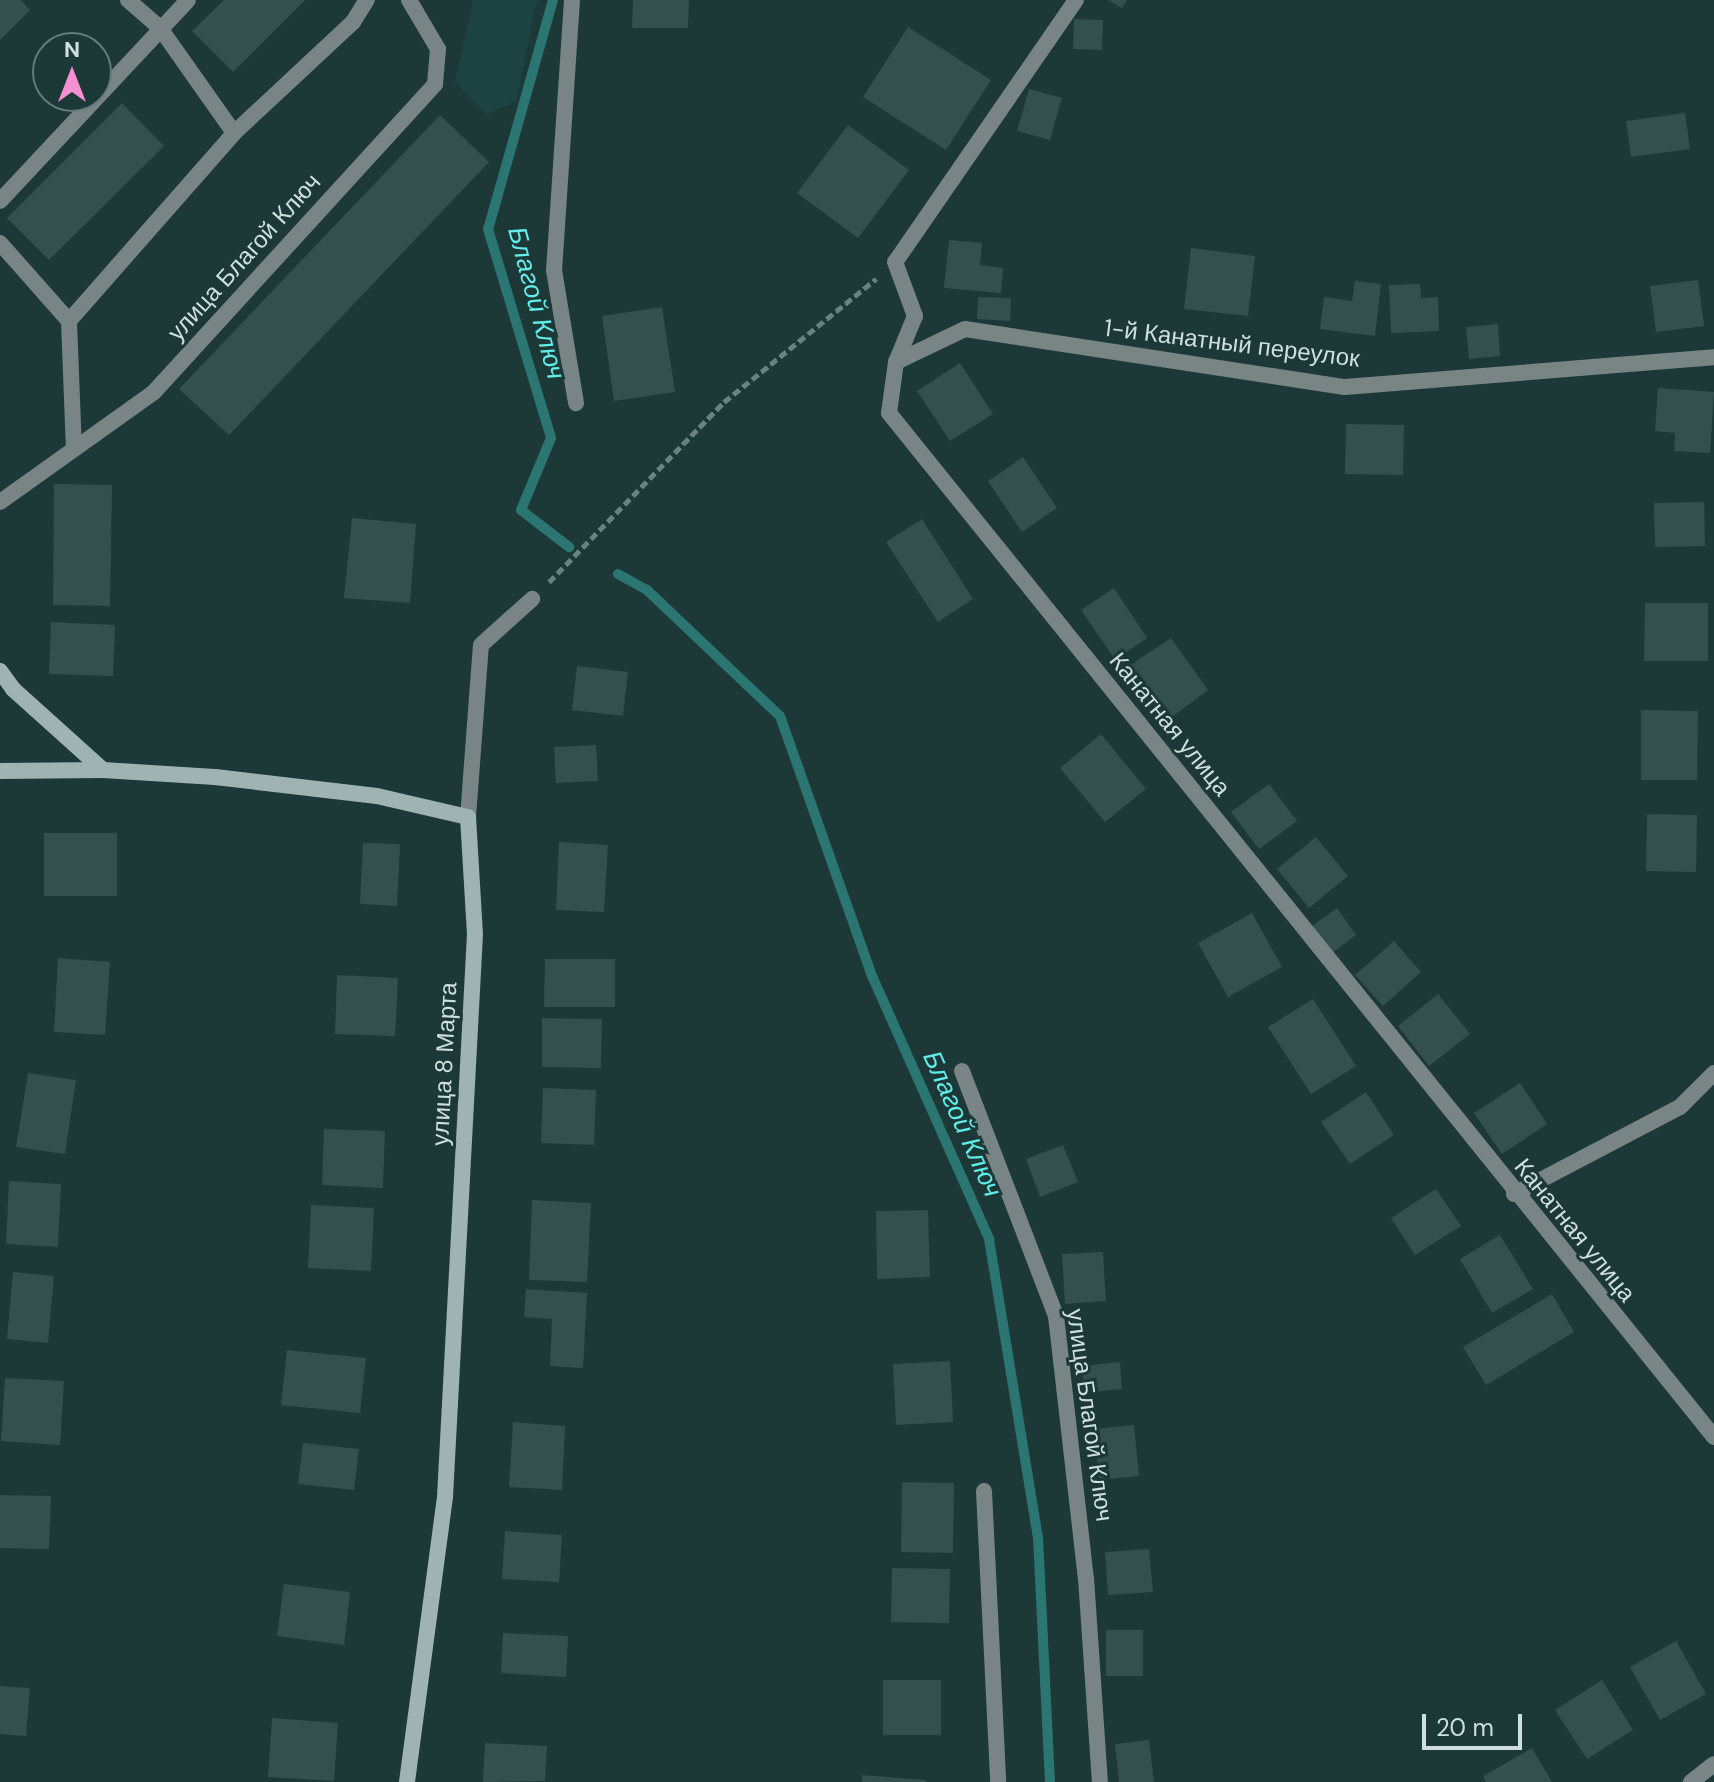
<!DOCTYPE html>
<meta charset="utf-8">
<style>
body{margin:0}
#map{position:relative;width:1714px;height:1782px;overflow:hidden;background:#1c3837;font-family:"DM Sans",sans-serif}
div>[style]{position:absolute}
.built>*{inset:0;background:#1c4342}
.stream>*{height:10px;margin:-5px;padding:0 5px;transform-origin:5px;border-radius:5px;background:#2b7673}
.building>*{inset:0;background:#33504f}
.path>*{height:5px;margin-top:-2.5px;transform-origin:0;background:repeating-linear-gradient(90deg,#6b8180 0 8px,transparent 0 12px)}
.lane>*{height:16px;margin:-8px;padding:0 8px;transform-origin:8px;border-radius:8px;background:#788584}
.street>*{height:16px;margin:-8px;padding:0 8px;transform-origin:8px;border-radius:8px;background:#788584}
.secondary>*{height:16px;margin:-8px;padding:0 8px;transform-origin:8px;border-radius:8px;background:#9eb3b2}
span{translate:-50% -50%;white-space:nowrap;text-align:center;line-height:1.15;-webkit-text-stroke:6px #1c3837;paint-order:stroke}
.street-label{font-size:24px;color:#cfdfde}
.water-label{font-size:26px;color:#61eeea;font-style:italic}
.north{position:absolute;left:32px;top:32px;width:80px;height:80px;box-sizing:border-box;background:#1c3837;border:2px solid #647b7a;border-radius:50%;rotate:0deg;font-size:22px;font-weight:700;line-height:32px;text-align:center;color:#cfdfde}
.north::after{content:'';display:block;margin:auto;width:28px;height:36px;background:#f690d0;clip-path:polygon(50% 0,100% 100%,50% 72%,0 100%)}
.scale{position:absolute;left:1422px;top:1714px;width:100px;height:36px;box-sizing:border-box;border:4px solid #cfdfde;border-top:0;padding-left:10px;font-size:24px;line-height:28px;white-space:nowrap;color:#cfdfde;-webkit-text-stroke:6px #1c3837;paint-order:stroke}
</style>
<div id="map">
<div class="built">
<div style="clip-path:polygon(473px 0,537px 0,517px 100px,486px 115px,455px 82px)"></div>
</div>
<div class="stream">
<div style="left:553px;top:0;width:238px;rotate:105.8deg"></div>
<div style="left:488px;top:229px;width:218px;rotate:73.2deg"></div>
<div style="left:551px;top:438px;width:78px;rotate:112.6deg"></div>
<div style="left:521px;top:510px;width:61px;rotate:37.6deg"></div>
<div style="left:618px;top:574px;width:33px;rotate:29deg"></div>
<div style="left:647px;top:590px;width:183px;rotate:43.5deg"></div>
<div style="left:780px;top:716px;width:278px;rotate:70.5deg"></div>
<div style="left:873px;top:978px;width:286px;rotate:66deg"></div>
<div style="left:989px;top:1239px;width:302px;rotate:80.7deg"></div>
<div style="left:1038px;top:1537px;width:245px;rotate:87.2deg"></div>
</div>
<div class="building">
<div style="clip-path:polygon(0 0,21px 0,30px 10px,0 40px)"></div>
<div style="clip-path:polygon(224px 0,305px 0,233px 72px,192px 31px)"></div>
<div style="clip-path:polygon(633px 0,689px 0,688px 28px,632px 28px)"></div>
<div style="clip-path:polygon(1108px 0,1127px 0,1122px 8px)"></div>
<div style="clip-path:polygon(1074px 19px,1103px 20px,1102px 50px,1073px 49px)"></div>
<div style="clip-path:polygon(908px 27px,991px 80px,946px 150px,863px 97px)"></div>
<div style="clip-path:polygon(1029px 89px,1062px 98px,1050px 140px,1017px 131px)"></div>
<div style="clip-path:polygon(122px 103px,164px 146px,49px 260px,7px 218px)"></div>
<div style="clip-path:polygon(1685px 113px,1690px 149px,1631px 157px,1626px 121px)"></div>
<div style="clip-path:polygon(440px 115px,489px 162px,229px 435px,179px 389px)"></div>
<div style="clip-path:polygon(848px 125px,909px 170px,858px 238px,797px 193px)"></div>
<div style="clip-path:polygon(949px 240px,982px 243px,980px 265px,1003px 268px,1001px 293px,944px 288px)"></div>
<div style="clip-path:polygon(1191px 248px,1255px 256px,1248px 316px,1184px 309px)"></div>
<div style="clip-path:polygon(1698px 280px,1704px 326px,1656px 332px,1650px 286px)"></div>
<div style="clip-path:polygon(1355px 281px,1381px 284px,1375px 336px,1320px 329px,1324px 297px,1352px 301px)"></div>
<div style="clip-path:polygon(1420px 284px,1421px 298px,1438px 297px,1439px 331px,1391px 333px,1389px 285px)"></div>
<div style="clip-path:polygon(978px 297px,1011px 298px,1010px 321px,977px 319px)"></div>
<div style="clip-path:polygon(662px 307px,675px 392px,614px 401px,602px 316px)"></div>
<div style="clip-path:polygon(1498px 324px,1500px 356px,1469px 359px,1466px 327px)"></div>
<div style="clip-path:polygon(960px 363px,993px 414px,950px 441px,917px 391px)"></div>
<div style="clip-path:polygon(1658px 388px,1714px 392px,1710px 453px,1674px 451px,1675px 433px,1655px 431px)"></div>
<div style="clip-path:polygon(1346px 424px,1404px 425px,1403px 475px,1345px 474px)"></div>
<div style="clip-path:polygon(1023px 457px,1057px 508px,1022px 532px,988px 481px)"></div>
<div style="clip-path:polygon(54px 484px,112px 485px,110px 606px,53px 605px)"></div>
<div style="clip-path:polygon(1704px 502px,1705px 546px,1655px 547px,1654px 503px)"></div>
<div style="clip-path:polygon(352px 518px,416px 524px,410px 603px,344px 598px)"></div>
<div style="clip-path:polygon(922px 519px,973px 599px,938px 622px,886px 542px)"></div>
<div style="clip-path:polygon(1114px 588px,1147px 638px,1115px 660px,1081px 610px)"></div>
<div style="clip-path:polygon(1645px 603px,1708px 603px,1708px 661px,1644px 661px)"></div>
<div style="clip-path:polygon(51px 622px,115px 625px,113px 676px,49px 674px)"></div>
<div style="clip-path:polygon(1171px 638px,1208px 690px,1165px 722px,1124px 669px)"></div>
<div style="clip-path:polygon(577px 666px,628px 672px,623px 716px,572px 710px)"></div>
<div style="clip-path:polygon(1641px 710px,1698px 711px,1697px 780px,1641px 780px)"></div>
<div style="clip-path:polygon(1101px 734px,1146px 789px,1105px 822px,1060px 768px)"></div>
<div style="clip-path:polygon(596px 745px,598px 781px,556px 783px,554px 747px)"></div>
<div style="clip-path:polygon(1269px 784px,1297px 821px,1259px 849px,1231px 812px)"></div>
<div style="clip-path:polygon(1647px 814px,1697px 815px,1696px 872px,1646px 871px)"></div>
<div style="clip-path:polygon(44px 833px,117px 833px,117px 896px,44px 896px)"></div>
<div style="clip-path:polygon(1316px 837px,1348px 876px,1309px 908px,1277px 869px)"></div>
<div style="clip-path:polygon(559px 842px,608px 845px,604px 912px,556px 910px)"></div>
<div style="clip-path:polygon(363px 843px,400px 844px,397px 906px,360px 904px)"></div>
<div style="clip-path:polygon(1337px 908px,1356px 935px,1332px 953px,1312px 926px)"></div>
<div style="clip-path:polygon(1252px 913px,1282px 967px,1228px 997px,1198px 943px)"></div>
<div style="clip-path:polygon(1394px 941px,1421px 972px,1383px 1006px,1355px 975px)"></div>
<div style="clip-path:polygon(58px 958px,110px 962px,105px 1035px,54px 1032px)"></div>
<div style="clip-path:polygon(545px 959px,615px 959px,615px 1007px,544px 1007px)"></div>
<div style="clip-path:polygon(337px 975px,398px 978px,395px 1036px,335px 1034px)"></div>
<div style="clip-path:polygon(1438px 994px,1470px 1034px,1429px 1066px,1398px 1026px)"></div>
<div style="clip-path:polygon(1313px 999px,1356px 1066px,1311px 1094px,1268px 1027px)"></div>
<div style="clip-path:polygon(542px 1018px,602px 1019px,601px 1068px,542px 1067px)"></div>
<div style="clip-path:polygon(28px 1073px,76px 1080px,65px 1154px,16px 1147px)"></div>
<div style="clip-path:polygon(1520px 1083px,1547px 1124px,1502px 1154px,1474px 1113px)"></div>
<div style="clip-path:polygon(543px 1088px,596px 1090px,594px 1145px,541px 1143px)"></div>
<div style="clip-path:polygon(1366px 1092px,1394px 1135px,1350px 1164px,1321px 1122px)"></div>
<div style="clip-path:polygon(324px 1129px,385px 1131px,383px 1188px,322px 1185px)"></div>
<div style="clip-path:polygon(1063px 1145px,1078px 1182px,1040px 1197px,1026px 1159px)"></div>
<div style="clip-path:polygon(9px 1181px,61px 1184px,58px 1247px,6px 1244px)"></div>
<div style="clip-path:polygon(1436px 1189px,1461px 1226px,1415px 1255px,1391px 1218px)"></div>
<div style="clip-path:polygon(532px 1200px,591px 1203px,587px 1282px,529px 1280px)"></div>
<div style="clip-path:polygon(311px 1205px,374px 1208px,371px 1271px,308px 1268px)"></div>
<div style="clip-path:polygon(928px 1210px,930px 1277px,877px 1279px,876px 1211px)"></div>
<div style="clip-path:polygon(1500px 1235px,1533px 1289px,1492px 1313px,1460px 1259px)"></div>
<div style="clip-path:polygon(1103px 1252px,1106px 1301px,1065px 1304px,1062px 1254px)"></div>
<div style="clip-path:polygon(13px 1272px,54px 1276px,48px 1343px,7px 1339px)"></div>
<div style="clip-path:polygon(526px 1289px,587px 1293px,583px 1368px,550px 1366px,552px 1319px,524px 1317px)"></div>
<div style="clip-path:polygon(1552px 1294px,1574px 1332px,1486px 1385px,1463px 1347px)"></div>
<div style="clip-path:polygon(287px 1350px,366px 1358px,360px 1413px,281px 1405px)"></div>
<div style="clip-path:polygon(950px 1361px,953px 1422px,896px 1425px,893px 1364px)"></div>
<div style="clip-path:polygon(1120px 1362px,1122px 1389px,1084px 1393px,1082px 1366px)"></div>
<div style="clip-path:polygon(5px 1378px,64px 1381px,60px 1445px,1px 1441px)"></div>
<div style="clip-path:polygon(513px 1422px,565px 1426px,562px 1490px,509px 1487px)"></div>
<div style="clip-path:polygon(1134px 1425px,1139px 1476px,1099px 1480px,1094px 1429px)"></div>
<div style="clip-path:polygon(303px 1443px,359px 1449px,354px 1490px,298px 1484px)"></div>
<div style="clip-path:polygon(902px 1482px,954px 1483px,953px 1553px,901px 1552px)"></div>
<div style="clip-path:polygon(0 1495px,51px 1496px,49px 1549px,0 1548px)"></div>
<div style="clip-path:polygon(505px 1531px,562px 1535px,559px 1582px,502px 1579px)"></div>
<div style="clip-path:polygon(1149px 1549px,1153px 1592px,1108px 1595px,1105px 1552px)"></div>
<div style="clip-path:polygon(892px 1568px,950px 1569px,949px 1623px,891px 1622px)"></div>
<div style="clip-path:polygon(284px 1584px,350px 1592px,344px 1645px,277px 1636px)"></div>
<div style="clip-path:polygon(1106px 1630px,1143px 1630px,1143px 1676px,1106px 1676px)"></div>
<div style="clip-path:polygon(503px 1633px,568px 1636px,566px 1677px,501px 1673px)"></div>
<div style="clip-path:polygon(1676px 1641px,1706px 1694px,1660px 1720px,1630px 1667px)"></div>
<div style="clip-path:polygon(883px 1680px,941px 1680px,941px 1735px,883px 1735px)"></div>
<div style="clip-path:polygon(1602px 1680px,1633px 1730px,1587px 1759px,1555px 1710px)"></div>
<div style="clip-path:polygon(0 1686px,30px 1688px,26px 1736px,0 1734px)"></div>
<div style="clip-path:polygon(272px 1718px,338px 1723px,334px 1781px,268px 1777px)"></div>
<div style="clip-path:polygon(1149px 1740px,1154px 1782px,1119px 1782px,1115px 1744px)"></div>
<div style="clip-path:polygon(485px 1743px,547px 1746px,545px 1781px,483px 1782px)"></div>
<div style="clip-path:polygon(1532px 1748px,1552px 1782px,1486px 1782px,1483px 1776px)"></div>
<div style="clip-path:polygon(862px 1775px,926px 1780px,926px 1782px,862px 1782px)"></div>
</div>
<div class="path">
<div style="left:549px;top:582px;width:251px;rotate:-45.8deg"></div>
<div style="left:724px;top:402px;width:196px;rotate:-39deg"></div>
</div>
<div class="lane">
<div style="left:128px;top:0;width:43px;rotate:41.2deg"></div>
<div style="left:160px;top:28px;width:128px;rotate:54.8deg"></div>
<div style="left:0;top:201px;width:275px;rotate:-46.9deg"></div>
<div style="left:0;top:243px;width:104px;rotate:48.5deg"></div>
<div style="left:69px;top:321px;width:128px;rotate:87.8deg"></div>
<div style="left:69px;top:321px;width:250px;rotate:-48.7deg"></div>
<div style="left:234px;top:133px;width:163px;rotate:-43deg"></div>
<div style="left:353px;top:22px;width:26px;rotate:-58deg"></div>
</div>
<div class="street">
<div style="left:572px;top:0;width:271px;rotate:93.8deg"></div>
<div style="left:554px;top:270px;width:135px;rotate:80.6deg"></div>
<div style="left:1076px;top:0;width:318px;rotate:124.6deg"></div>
<div style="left:895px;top:262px;width:58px;rotate:69.7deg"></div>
<div style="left:915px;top:316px;width:50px;rotate:112.4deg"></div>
<div style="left:896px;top:362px;width:51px;rotate:97.8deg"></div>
<div style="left:889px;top:413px;width:1315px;rotate:51.14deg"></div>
<div style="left:896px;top:362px;width:76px;rotate:-25.6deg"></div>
<div style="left:965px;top:329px;width:384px;rotate:8.7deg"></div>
<div style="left:1345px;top:387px;width:370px;rotate:-4.6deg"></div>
<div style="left:0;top:502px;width:189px;rotate:-35.5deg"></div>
<div style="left:154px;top:392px;width:417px;rotate:-47.6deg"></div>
<div style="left:435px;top:84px;width:35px;rotate:-85deg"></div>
<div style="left:438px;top:49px;width:57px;rotate:-120.6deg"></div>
<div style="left:468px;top:817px;width:172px;rotate:-85.7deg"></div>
<div style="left:481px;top:645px;width:69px;rotate:-42deg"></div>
<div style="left:962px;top:1071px;width:262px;rotate:69deg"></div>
<div style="left:1056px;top:1316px;width:264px;rotate:83.5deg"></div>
<div style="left:1086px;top:1578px;width:204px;rotate:86.1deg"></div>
<div style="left:1514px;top:1194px;width:187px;rotate:-27.7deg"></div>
<div style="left:1680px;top:1107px;width:48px;rotate:-45deg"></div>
<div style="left:984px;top:1491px;width:291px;rotate:87.2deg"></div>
<div style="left:1691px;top:1782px;width:29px;rotate:-38deg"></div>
</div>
<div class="secondary">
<div style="left:0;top:671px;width:22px;rotate:54deg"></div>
<div style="left:13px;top:689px;width:121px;rotate:42deg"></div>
<div style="left:0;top:771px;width:103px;rotate:-0.6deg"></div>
<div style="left:103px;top:770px;width:112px;rotate:3.6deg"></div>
<div style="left:215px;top:777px;width:163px;rotate:6.7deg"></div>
<div style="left:377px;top:796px;width:93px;rotate:13deg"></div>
<div style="left:468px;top:817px;width:117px;rotate:86.6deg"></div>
<div style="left:475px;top:934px;width:564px;rotate:93.05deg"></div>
<div style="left:445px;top:1497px;width:288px;rotate:97.6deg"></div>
</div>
<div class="street-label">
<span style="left:244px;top:257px;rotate:-48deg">улица Благой Ключ</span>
<span style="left:1232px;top:343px;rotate:7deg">1-й Канатный переулок</span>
<span style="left:1170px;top:724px;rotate:51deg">Канатная улица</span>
<span style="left:444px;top:1064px;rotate:-87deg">улица 8 Марта</span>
<span style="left:1575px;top:1230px;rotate:51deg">Канатная улица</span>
<span style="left:1090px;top:1415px;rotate:82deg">улица Благой Ключ</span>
</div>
<div class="water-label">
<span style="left:536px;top:303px;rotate:75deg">Благой Ключ</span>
<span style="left:962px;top:1124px;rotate:66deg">Благой Ключ</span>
</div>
<div class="north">N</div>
<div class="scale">20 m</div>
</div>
